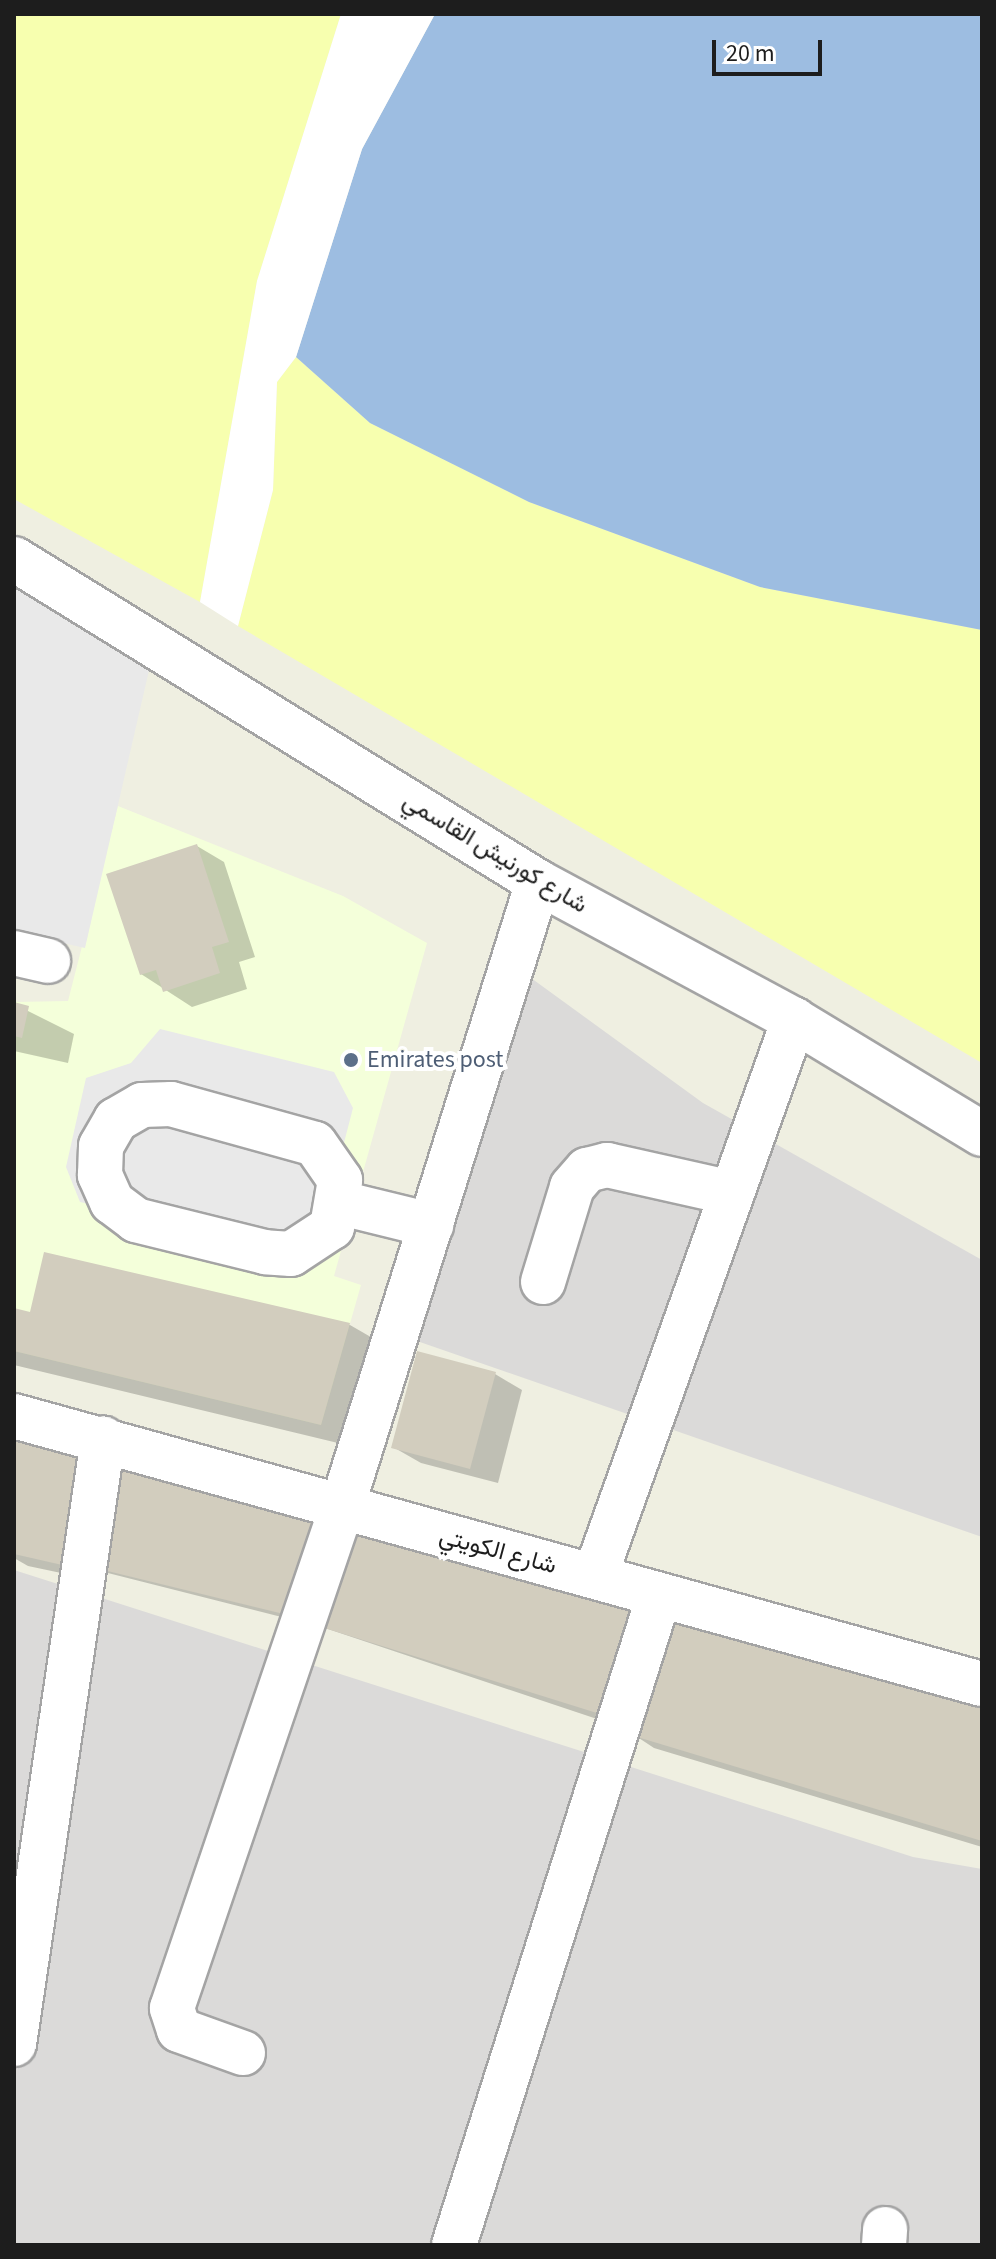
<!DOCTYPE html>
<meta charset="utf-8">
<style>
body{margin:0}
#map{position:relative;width:996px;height:2259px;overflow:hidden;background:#efefe1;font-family:"Source Sans 3",Vazirmatn,sans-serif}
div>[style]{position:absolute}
.residential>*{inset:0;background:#dbdad9}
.education>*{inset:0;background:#f4ffda}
.sand>*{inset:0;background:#f7ffaf}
.parking>*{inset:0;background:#e9e9e9}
.water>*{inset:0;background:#9dbde1}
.pier>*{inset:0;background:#fff}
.shadow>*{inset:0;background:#0003}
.building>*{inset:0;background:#d2cdbe}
.roads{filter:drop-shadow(2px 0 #a4a4a4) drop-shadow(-2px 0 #a4a4a4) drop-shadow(0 2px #a4a4a4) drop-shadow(0 -2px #a4a4a4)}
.minor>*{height:44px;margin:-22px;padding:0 22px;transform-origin:22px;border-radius:22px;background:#fff}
.dots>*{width:22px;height:22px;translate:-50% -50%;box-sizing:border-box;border:4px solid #fff;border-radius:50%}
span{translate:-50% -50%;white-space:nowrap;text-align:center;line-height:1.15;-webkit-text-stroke:8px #fff;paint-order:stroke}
.street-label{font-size:24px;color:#1d1d1d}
.service-label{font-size:24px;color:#4e5e75}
.left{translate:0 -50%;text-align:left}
.frame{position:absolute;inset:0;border:16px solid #1d1d1d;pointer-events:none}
.scale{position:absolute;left:712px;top:40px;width:110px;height:36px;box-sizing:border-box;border:4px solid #1d1d1d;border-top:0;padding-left:10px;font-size:24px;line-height:28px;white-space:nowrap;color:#1d1d1d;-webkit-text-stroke:6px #fff;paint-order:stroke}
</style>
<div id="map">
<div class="residential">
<div style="clip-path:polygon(509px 962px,703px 1103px,982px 1260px,982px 1537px,417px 1341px)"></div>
<div style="clip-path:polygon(14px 1570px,913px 1857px,982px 1869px,982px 2245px,14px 2245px)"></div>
</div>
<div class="education">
<div style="clip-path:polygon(118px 806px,343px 896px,427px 943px,334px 1276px,361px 1285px,321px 1425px,14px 1351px,14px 1002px,68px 1001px)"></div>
</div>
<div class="sand">
<div style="clip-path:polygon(14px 14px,341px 14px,257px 281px,200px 602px,14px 499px)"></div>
<div style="clip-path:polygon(296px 357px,370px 423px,529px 502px,760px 587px,982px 630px,982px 1063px,238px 626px,273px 490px,277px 382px)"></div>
</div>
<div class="parking">
<div style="clip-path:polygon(14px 567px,156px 640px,85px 948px,14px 932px)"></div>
<div style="clip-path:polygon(160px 1029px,334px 1072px,353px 1108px,322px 1227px,287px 1246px,80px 1202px,66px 1167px,86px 1078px,131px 1063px)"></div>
</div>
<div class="water">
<div style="clip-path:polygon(435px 14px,982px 14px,982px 630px,760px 587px,529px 502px,370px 423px,296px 357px,362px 149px)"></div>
</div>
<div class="pier">
<div style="clip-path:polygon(341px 14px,435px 14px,362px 149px,296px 357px,277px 382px,273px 490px,238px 626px,200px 602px,257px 281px)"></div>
</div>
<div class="shadow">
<div style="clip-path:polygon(197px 846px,224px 862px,255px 957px,239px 962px,247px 989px,192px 1007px,141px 974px)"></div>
<div style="clip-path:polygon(14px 1004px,74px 1034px,68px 1063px,14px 1051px)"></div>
<div style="clip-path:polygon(45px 1255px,350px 1325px,395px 1351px,367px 1450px,14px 1365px,14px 1310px,31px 1315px)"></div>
<div style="clip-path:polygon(495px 1374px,522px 1390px,498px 1483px,421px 1463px,393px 1447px)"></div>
<div style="clip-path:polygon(14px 1426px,982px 1705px,982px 1847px,654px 1748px,592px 1707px,612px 1724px,325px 1628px,100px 1571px,99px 1581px,28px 1566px,14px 1558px)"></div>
</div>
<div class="building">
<div style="clip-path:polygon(197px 844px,229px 942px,212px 947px,220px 973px,163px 992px,156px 970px,140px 975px,106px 874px)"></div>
<div style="clip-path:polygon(14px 1002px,29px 1006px,22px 1038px,14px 1036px)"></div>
<div style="clip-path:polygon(44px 1252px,350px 1323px,321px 1425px,14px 1351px,14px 1308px,30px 1312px)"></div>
<div style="clip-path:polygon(417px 1351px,496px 1372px,470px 1469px,391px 1448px)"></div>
<div style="clip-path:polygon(14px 1424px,92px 1442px,71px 1567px,14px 1554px)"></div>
<div style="clip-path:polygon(108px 1459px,330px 1516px,296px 1617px,87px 1566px)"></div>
<div style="clip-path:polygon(350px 1519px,633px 1606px,600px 1714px,318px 1626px)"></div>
<div style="clip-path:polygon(663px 1613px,982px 1705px,982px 1841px,624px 1733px)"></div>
</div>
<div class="roads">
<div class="minor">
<div style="left:14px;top:559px;width:616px;rotate:31.65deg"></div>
<div style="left:538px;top:882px;width:291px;rotate:28.3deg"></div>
<div style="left:794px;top:1020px;width:220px;rotate:31.2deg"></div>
<div style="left:14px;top:953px;width:35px;rotate:13deg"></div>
<div style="left:171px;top:1104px;width:149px;rotate:15.5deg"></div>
<div style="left:315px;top:1144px;width:44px;rotate:55.2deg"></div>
<div style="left:340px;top:1180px;width:48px;rotate:99.7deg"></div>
<div style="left:332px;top:1227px;width:49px;rotate:146.6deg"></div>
<div style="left:291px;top:1254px;width:26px;rotate:-176deg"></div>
<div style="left:265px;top:1252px;width:133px;rotate:-166.1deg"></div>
<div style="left:136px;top:1220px;width:30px;rotate:-143deg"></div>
<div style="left:112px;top:1202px;width:30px;rotate:-114deg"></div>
<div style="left:100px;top:1175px;width:29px;rotate:-88deg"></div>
<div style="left:101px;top:1146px;width:30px;rotate:-60deg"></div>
<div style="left:116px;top:1120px;width:30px;rotate:-30deg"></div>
<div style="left:142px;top:1105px;width:29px;rotate:-2deg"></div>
<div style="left:341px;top:1203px;width:93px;rotate:13.7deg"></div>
<div style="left:543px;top:1282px;width:99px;rotate:-73deg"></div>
<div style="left:572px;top:1187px;width:23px;rotate:-49deg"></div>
<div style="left:587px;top:1170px;width:21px;rotate:-14deg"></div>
<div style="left:607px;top:1165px;width:128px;rotate:12.6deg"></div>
<div style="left:14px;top:1416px;width:1004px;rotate:15.48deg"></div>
<div style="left:595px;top:1576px;width:591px;rotate:-70.31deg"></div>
<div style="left:14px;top:2044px;width:612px;rotate:-81.63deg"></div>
<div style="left:243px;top:2053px;width:68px;rotate:-160.2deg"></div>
<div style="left:179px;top:2030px;width:23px;rotate:-108deg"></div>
<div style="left:172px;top:2008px;width:526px;rotate:-71.25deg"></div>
<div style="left:341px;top:1510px;width:658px;rotate:-72.58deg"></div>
<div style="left:454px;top:2245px;width:681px;rotate:-72.47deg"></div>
<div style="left:884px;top:2245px;width:16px;rotate:-86deg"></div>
</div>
</div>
<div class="dots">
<div style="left:351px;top:1060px;background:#5c6f8a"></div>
</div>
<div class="street-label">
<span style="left:495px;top:853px;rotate:31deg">شارع كورنيش القاسمي</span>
<span style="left:498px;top:1551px;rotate:15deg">شارع الكويتي</span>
</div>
<div class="service-label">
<span class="left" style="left:367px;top:1060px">Emirates post</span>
</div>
<div class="frame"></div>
<div class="scale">20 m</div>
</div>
